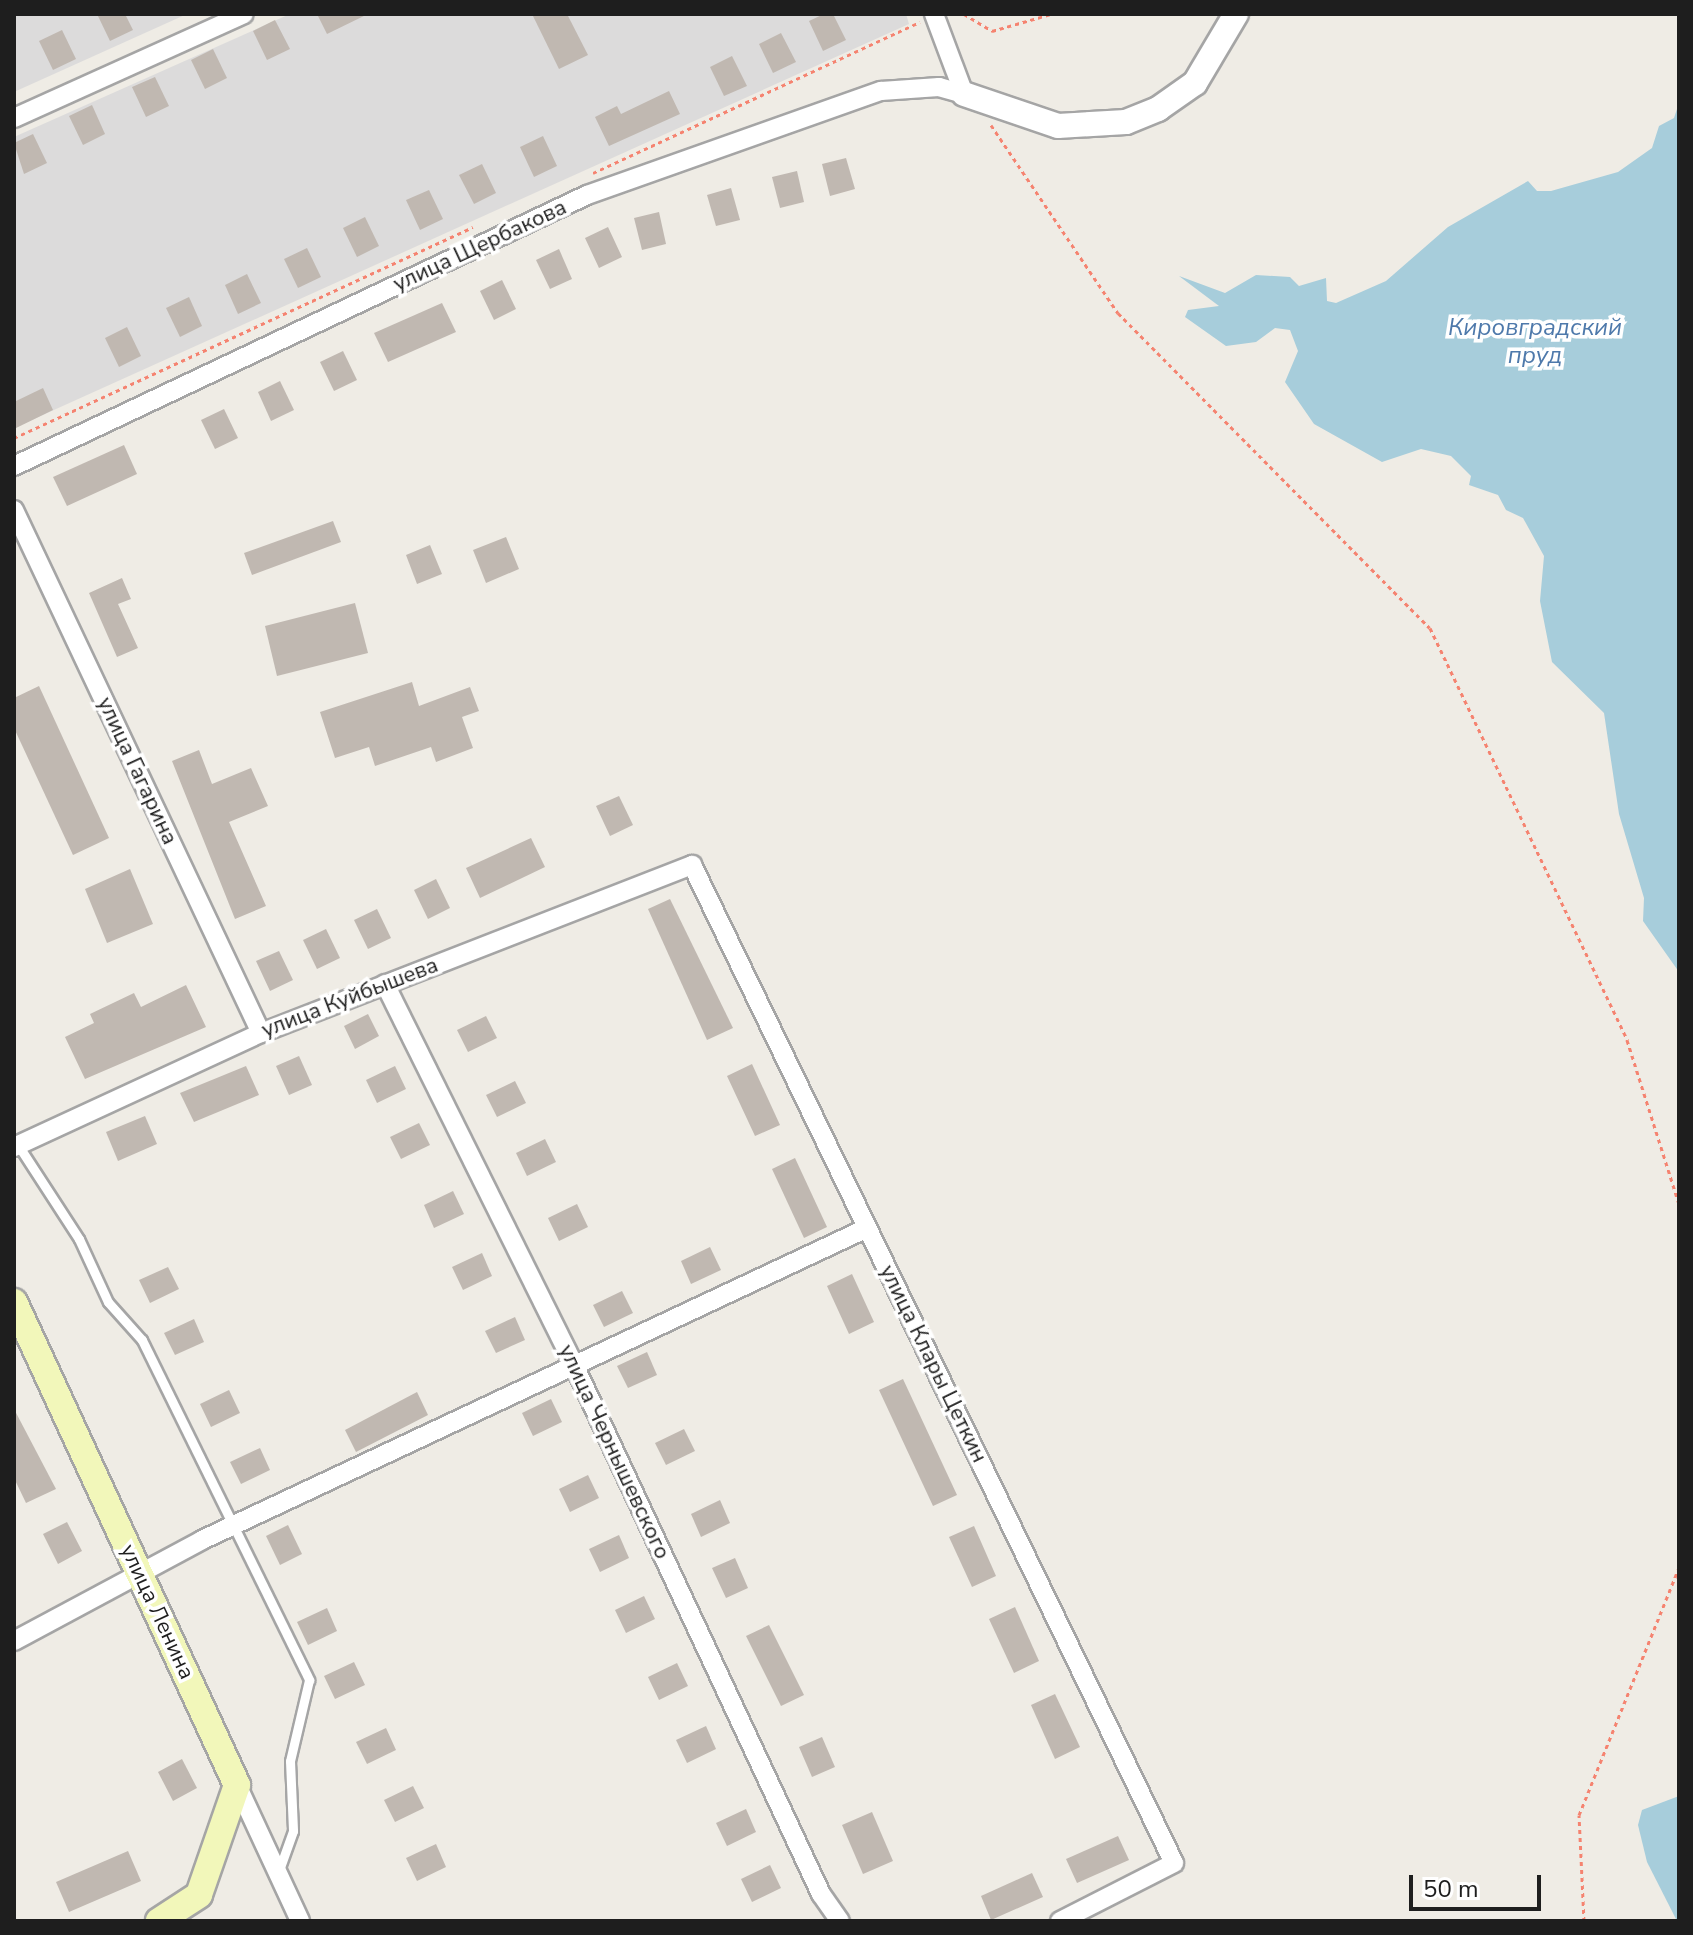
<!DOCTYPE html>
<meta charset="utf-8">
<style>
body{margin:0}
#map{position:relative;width:1693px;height:1935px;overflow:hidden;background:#efece5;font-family:"Nunito Sans",sans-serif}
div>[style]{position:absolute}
.residential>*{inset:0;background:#dcdbdb}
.water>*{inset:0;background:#a7cddb}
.building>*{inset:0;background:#c0b8b1}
.path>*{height:3px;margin-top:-1.5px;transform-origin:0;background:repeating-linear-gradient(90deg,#f58370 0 4px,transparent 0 8px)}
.roads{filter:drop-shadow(2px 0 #a5a5a5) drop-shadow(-2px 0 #a5a5a5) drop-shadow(0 2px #a5a5a5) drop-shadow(0 -2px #a5a5a5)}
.service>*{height:9px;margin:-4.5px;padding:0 4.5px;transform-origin:4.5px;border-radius:4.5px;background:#fff}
.minor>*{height:18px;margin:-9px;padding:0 9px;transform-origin:9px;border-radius:9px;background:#fff}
.tertiary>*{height:24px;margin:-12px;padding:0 12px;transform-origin:12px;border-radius:12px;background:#fff}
.secondary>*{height:26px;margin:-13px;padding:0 13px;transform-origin:13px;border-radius:13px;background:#f2f7ba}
span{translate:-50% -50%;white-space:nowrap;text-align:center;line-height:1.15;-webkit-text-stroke:7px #fff;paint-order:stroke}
.street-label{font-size:22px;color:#1e1e1e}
.water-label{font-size:24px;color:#4e79ab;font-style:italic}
.frame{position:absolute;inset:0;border:16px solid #1e1e1e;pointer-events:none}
.scale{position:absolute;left:1409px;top:1875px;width:132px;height:36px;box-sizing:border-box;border:4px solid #1e1e1e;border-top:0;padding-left:10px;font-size:24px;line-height:28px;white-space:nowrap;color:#1e1e1e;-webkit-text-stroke:6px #fff;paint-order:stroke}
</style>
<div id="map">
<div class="residential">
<div style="clip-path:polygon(14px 14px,187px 14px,14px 92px)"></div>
<div style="clip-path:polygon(290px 14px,906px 14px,909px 24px,14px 428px,14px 137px)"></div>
</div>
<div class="water">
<div style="clip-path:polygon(1679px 103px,1679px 972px,1643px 921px,1644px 898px,1619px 814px,1604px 713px,1552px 662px,1540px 601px,1544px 556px,1523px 518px,1506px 510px,1498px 495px,1469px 485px,1471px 476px,1451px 456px,1421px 449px,1382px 462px,1314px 424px,1285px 382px,1298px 351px,1290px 330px,1275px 328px,1256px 342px,1226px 346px,1185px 317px,1188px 310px,1219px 306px,1179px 276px,1225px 293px,1256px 275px,1290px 277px,1299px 286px,1326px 278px,1327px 301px,1336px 303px,1386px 281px,1448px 227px,1528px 181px,1537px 191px,1551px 191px,1618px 172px,1652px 148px,1659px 126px,1674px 118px)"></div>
<div style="clip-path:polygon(1679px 1796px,1679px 1921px,1677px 1921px,1647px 1862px,1638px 1825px,1642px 1810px)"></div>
</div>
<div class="building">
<div style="clip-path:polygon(97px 14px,125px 14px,133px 30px,110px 41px)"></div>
<div style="clip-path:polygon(317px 14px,368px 14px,327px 34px)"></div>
<div style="clip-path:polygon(532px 14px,567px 14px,588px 55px,559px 69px)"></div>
<div style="clip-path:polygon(824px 14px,833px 14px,846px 40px,823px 51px,809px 21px)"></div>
<div style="clip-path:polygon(275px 20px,290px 49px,267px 60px,253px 31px)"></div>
<div style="clip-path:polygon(62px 30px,76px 59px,53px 70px,39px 41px)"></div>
<div style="clip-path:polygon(781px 33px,796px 62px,773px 73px,759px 44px)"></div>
<div style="clip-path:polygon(213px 49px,227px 78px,205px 89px,191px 60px)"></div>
<div style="clip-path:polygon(732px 56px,747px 86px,724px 96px,710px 67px)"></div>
<div style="clip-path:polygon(155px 77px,169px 106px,146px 117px,132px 87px)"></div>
<div style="clip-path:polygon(669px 91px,680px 114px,609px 146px,595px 117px,617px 106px,621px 114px)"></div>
<div style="clip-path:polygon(92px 105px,105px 134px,83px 145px,69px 116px)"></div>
<div style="clip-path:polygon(33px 134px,47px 163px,24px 174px,14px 143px)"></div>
<div style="clip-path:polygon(543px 136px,557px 166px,534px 177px,520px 147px)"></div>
<div style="clip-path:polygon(846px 158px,855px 189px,830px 196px,822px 164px)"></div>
<div style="clip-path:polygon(482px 164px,496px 193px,474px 204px,459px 175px)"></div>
<div style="clip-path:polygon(797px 171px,804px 202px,780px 208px,772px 177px)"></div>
<div style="clip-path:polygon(731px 188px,740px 220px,716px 226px,707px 195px)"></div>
<div style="clip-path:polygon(429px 190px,443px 219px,420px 230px,406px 200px)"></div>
<div style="clip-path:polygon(659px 212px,666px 244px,642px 250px,634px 218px)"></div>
<div style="clip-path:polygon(365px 217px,379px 246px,357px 257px,343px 228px)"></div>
<div style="clip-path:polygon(608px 227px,622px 257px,599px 268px,585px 238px)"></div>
<div style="clip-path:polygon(307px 248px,321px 277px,298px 288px,284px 259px)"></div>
<div style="clip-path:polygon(559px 249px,572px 279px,550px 289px,536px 260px)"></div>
<div style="clip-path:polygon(247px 274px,261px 303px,238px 314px,225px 285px)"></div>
<div style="clip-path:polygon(502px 280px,516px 309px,494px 320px,480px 291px)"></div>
<div style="clip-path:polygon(189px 297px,202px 326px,180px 337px,166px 308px)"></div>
<div style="clip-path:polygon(442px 303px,456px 332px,388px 362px,374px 333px)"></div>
<div style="clip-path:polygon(127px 327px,141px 356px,119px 367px,105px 338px)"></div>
<div style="clip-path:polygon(343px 351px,357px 380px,334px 391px,320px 362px)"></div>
<div style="clip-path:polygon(280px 381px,294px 410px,271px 421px,258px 392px)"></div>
<div style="clip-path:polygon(43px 388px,53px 410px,14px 429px,14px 402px)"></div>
<div style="clip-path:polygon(224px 409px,238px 438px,215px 449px,201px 420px)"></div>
<div style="clip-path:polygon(124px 445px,137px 474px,67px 506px,53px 477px)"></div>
<div style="clip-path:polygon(333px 521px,341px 542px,252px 575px,244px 553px)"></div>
<div style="clip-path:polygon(506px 537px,519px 569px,486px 583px,473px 550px)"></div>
<div style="clip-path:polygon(430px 545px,442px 574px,417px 584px,406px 555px)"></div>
<div style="clip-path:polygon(122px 578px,131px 599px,118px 604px,138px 648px,117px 657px,89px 593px)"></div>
<div style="clip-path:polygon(355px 603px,368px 653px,277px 676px,265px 626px)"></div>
<div style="clip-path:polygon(412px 682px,419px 706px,470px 687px,479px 711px,462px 717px,473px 748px,436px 762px,431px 747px,375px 766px,369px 747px,335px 758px,320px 712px)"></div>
<div style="clip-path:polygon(39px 686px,109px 838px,73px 855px,14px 728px,14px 698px)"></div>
<div style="clip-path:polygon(199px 750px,212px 784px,251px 768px,268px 806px,229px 822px,266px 906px,235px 919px,172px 761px)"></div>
<div style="clip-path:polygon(619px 796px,633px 825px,610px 836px,596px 806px)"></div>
<div style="clip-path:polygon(531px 838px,545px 867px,480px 898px,466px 868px)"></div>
<div style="clip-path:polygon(130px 869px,153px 924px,107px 943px,85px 889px)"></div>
<div style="clip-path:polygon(436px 879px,450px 908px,428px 919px,414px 890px)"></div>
<div style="clip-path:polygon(670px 899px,733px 1028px,707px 1040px,648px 909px)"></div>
<div style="clip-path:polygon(377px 909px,391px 938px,368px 949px,354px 920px)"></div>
<div style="clip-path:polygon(326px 929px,340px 958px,317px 969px,303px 940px)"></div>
<div style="clip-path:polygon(279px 951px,293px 980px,270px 991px,256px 961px)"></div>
<div style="clip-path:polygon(186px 985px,206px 1027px,85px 1079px,65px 1037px,94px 1023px,90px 1014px,134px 993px,141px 1007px)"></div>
<div style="clip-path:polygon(368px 1014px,379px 1036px,355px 1049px,344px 1026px)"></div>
<div style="clip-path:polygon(486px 1016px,497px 1038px,468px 1052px,457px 1030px)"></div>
<div style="clip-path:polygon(299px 1056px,312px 1085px,289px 1095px,276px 1066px)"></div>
<div style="clip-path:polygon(752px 1064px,780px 1125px,755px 1136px,727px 1076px)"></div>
<div style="clip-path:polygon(246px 1066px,259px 1095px,194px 1122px,180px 1093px)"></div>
<div style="clip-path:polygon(395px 1066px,406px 1089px,377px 1103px,366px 1080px)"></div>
<div style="clip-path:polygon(515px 1081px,526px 1103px,497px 1117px,486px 1095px)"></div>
<div style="clip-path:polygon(145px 1116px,157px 1144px,118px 1161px,106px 1132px)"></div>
<div style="clip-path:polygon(419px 1123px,430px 1145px,401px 1159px,390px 1137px)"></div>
<div style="clip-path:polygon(545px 1139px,556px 1162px,527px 1176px,516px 1153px)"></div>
<div style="clip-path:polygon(795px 1158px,827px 1227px,804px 1238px,772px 1169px)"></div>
<div style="clip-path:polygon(453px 1191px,464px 1214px,434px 1228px,424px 1205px)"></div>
<div style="clip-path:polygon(577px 1204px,588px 1227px,559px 1241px,548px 1218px)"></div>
<div style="clip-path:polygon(710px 1247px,721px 1270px,691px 1284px,681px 1261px)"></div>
<div style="clip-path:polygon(482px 1253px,492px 1276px,463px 1290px,452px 1267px)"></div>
<div style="clip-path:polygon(168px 1267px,179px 1289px,150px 1303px,139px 1280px)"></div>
<div style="clip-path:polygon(852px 1274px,874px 1322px,849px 1334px,827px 1286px)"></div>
<div style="clip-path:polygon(622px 1291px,633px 1313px,604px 1327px,593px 1305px)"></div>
<div style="clip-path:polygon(515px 1317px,525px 1340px,496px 1353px,485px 1331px)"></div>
<div style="clip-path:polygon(194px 1319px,204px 1342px,175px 1355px,164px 1333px)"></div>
<div style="clip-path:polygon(647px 1352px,657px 1375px,628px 1388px,617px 1366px)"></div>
<div style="clip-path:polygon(903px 1379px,957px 1495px,933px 1506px,879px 1390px)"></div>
<div style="clip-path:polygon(229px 1390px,240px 1413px,211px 1427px,200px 1404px)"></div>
<div style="clip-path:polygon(417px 1392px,428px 1415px,356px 1452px,345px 1430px)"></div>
<div style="clip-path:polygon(551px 1399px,562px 1422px,533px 1436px,522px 1413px)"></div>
<div style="clip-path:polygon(14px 1409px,56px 1489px,26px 1503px,14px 1478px)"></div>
<div style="clip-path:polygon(684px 1429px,695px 1451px,666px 1465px,655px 1443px)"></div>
<div style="clip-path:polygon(260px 1448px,270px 1470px,241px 1484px,230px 1462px)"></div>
<div style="clip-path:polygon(588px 1475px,599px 1498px,570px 1512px,559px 1489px)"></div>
<div style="clip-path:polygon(720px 1500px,730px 1523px,701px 1537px,691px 1514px)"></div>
<div style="clip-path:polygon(67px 1522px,82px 1551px,58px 1564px,43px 1534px)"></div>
<div style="clip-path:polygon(288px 1525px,302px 1554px,280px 1565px,266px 1536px)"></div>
<div style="clip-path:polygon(974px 1526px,996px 1576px,972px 1587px,949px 1537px)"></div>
<div style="clip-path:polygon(619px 1535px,629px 1558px,600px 1572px,589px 1549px)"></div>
<div style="clip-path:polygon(735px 1558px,748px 1588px,726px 1598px,712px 1568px)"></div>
<div style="clip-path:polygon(644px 1596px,655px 1619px,626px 1633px,615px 1610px)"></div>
<div style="clip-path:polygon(1015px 1607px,1039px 1661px,1014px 1673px,989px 1619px)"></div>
<div style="clip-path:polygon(327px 1608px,337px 1631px,308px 1645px,297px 1622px)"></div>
<div style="clip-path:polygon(769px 1625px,804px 1695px,781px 1706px,746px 1636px)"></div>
<div style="clip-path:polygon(354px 1662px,365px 1685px,335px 1699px,324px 1676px)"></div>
<div style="clip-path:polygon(677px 1663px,688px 1686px,659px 1700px,648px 1677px)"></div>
<div style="clip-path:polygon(1055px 1694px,1080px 1747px,1055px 1759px,1031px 1705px)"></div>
<div style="clip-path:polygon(706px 1726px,716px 1749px,687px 1763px,676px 1740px)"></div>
<div style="clip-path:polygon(386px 1728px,396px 1750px,367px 1764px,356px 1742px)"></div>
<div style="clip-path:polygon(822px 1737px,835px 1767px,812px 1777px,799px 1747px)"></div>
<div style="clip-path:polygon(182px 1759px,197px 1788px,173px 1801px,158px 1772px)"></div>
<div style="clip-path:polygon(413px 1786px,424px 1808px,395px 1822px,384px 1800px)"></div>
<div style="clip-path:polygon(746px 1809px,756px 1832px,727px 1846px,716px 1823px)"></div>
<div style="clip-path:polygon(872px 1812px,893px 1861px,863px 1874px,842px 1825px)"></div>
<div style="clip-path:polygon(1118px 1836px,1129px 1860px,1077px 1883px,1066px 1859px)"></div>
<div style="clip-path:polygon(436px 1844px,446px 1867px,417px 1881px,406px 1858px)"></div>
<div style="clip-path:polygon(128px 1851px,141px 1881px,69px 1912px,56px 1882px)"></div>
<div style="clip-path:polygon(770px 1865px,781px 1888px,752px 1902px,741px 1879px)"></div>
<div style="clip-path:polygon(1032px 1873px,1043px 1897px,991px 1920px,981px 1896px)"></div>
</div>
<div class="path">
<div style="left:964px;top:14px;width:33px;rotate:31deg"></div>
<div style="left:992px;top:31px;width:61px;rotate:-16.1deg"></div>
<div style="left:991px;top:125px;width:227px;rotate:56deg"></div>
<div style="left:1118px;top:313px;width:443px;rotate:45.3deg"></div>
<div style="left:1430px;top:628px;width:457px;rotate:64.4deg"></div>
<div style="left:1627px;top:1040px;width:172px;rotate:72.4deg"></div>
<div style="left:593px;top:173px;width:360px;rotate:-24.8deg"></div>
<div style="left:14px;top:438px;width:505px;rotate:-24.69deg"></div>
<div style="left:1584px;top:1921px;width:106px;rotate:-92.7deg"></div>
<div style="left:1579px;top:1815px;width:266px;rotate:-68deg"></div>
</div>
<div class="roads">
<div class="service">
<div style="left:18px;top:1145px;width:112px;rotate:57deg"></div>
<div style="left:79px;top:1239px;width:69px;rotate:65.3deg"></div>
<div style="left:108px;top:1302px;width:51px;rotate:48.2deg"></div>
<div style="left:142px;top:1340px;width:379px;rotate:63.8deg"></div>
<div style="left:309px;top:1680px;width:83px;rotate:103.2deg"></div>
<div style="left:290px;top:1761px;width:70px;rotate:87.5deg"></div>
<div style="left:293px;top:1831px;width:45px;rotate:109.7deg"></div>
</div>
<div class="minor">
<div style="left:934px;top:14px;width:85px;rotate:69.4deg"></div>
<div style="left:14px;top:118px;width:252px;rotate:-24.3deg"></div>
<div style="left:14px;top:466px;width:634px;rotate:-25.31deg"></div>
<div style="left:587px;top:195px;width:312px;rotate:-19.5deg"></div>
<div style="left:881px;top:91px;width:58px;rotate:-3.9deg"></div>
<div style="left:939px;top:87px;width:26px;rotate:16deg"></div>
<div style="left:14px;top:510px;width:578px;rotate:64.72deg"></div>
<div style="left:385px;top:984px;width:425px;rotate:63.6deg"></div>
<div style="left:574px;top:1365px;width:584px;rotate:64.97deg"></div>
<div style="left:821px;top:1894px;width:33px;rotate:55deg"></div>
<div style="left:14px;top:1147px;width:272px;rotate:-24.8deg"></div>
<div style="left:261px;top:1033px;width:463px;rotate:-21.3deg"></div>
<div style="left:692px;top:865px;width:1108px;rotate:64.22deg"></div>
<div style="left:1174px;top:1863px;width:128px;rotate:153deg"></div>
<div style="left:14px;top:1641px;width:213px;rotate:-28.2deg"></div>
<div style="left:202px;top:1540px;width:735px;rotate:-25.13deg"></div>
<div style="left:237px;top:1785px;width:150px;rotate:65.1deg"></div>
</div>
<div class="tertiary">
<div style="left:964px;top:94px;width:99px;rotate:18.8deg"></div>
<div style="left:1058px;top:126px;width:68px;rotate:-3.4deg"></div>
<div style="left:1126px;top:122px;width:35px;rotate:-22deg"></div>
<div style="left:1158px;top:109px;width:45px;rotate:-35.1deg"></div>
<div style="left:1195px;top:83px;width:80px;rotate:-59.3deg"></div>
</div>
<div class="secondary">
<div style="left:14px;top:1302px;width:532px;rotate:65.22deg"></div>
<div style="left:237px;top:1785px;width:116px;rotate:109.1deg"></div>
<div style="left:199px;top:1895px;width:48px;rotate:147deg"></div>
</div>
</div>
<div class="street-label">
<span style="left:480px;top:246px;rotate:-25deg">улица Щербакова</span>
<span style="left:137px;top:771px;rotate:65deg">улица Гагарина</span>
<span style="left:350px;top:998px;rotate:-21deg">улица Куйбышева</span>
<span style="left:933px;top:1364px;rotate:64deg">улица Клары Цеткин</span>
<span style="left:614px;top:1452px;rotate:65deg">улица Чернышевского</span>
<span style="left:157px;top:1612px;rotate:65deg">улица Ленина</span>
</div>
<div class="water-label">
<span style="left:1535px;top:342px">Кировградский<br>пруд</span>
</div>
<div class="frame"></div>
<div class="scale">50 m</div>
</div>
